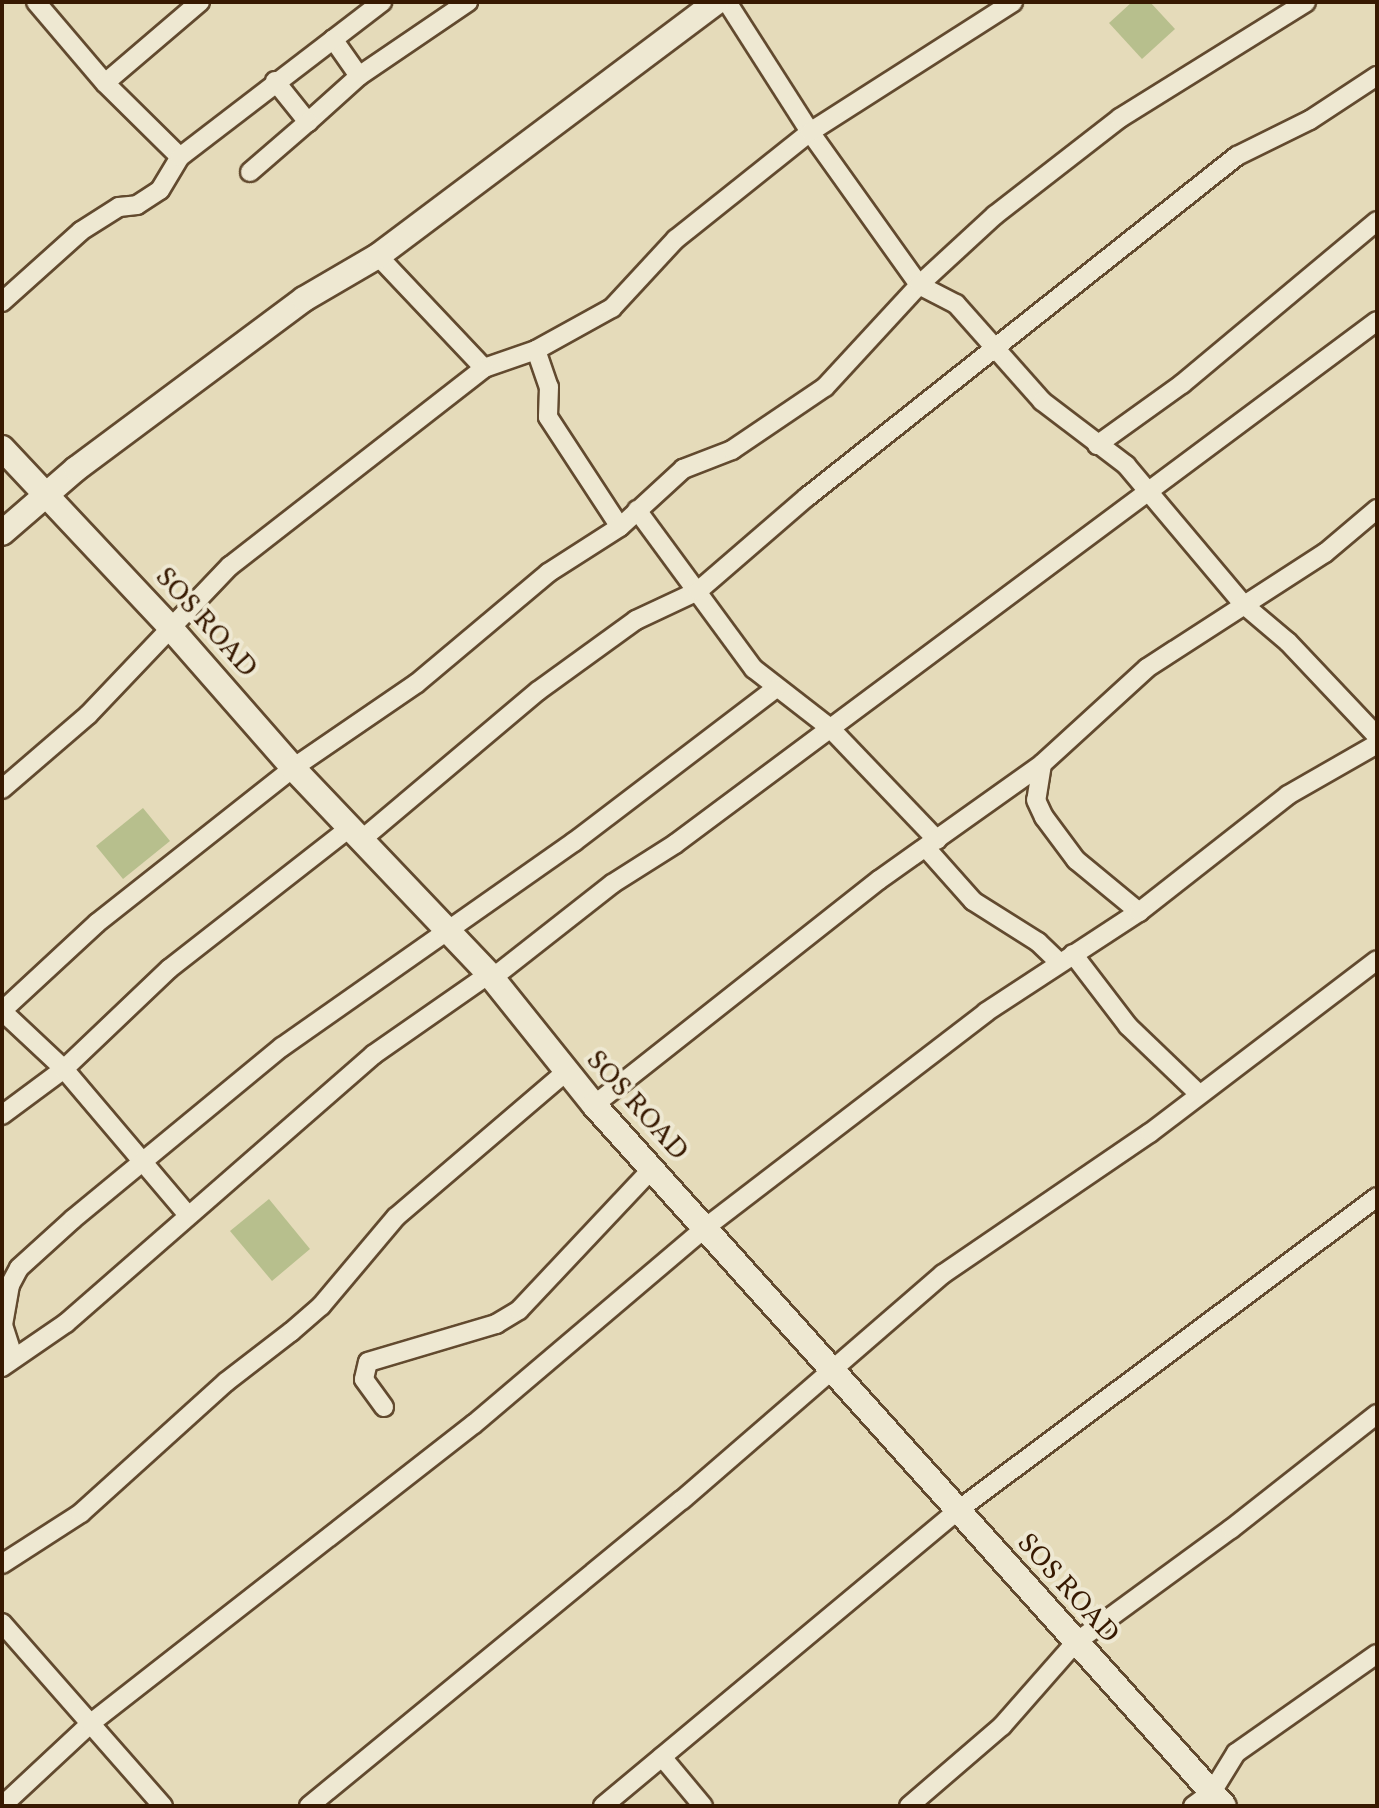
<!DOCTYPE html>
<style>
body{margin:0}
#map{position:relative;width:1379px;height:1808px;overflow:hidden;background:#e5dbba;font-family:Vollkorn,serif}
div>[style]{position:absolute}
.green>*{inset:0;background:#b7bf8d}
.roads{filter:drop-shadow(2px 0 #624a2f) drop-shadow(-2px 0 #624a2f) drop-shadow(0 2px #624a2f) drop-shadow(0 -2px #624a2f)}
.minor>*{height:18px;margin:-9px;padding:0 9px;transform-origin:9px;border-radius:9px;background:#eee8d2}
.tertiary>*{height:24px;margin:-12px;padding:0 12px;transform-origin:12px;border-radius:12px;background:#eee8d2}
span{translate:-50% -50%;white-space:nowrap;text-align:center;line-height:1.15;-webkit-text-stroke:8px #eee8d2;paint-order:stroke}
.street-label{font-size:28px;color:#371901}
.frame{position:absolute;inset:0;border:4px solid #371901;pointer-events:none}
</style>
<div id="map">
<div class="green">
<div style="clip-path:polygon(1132px 2px,1150px 2px,1175px 29px,1142px 59px,1109px 23px)"></div>
<div style="clip-path:polygon(143px 808px,170px 841px,123px 879px,96px 846px)"></div>
<div style="clip-path:polygon(269px 1199px,310px 1249px,272px 1281px,230px 1231px)"></div>
</div>
<div class="roads">
<div class="minor">
<div style="left:36px;top:2px;width:106px;rotate:49.6deg"></div>
<div style="left:105px;top:83px;width:105px;rotate:44.6deg"></div>
<div style="left:727px;top:2px;width:154px;rotate:57.4deg"></div>
<div style="left:810px;top:132px;width:188px;rotate:54.5deg"></div>
<div style="left:919px;top:285px;width:42px;rotate:27.2deg"></div>
<div style="left:956px;top:304px;width:130px;rotate:48.4deg"></div>
<div style="left:1042px;top:401px;width:106px;rotate:37.3deg"></div>
<div style="left:1126px;top:465px;width:182px;rotate:49.9deg"></div>
<div style="left:1243px;top:604px;width:59px;rotate:40.2deg"></div>
<div style="left:1288px;top:642px;width:129px;rotate:46.6deg"></div>
<div style="left:359px;top:76px;width:132px;rotate:-34.2deg"></div>
<div style="left:275px;top:81px;width:53px;rotate:51.2deg"></div>
<div style="left:308px;top:122px;width:69px;rotate:-42deg"></div>
<div style="left:359px;top:76px;width:45px;rotate:-125.1deg"></div>
<div style="left:105px;top:83px;width:125px;rotate:-40.5deg"></div>
<div style="left:250px;top:172px;width:77px;rotate:-40.8deg"></div>
<div style="left:378px;top:256px;width:154px;rotate:46.6deg"></div>
<div style="left:484px;top:368px;width:55px;rotate:-19.1deg"></div>
<div style="left:536px;top:350px;width:39px;rotate:71deg"></div>
<div style="left:549px;top:387px;width:30px;rotate:92deg"></div>
<div style="left:548px;top:417px;width:131px;rotate:56.8deg"></div>
<div style="left:2px;top:302px;width:106px;rotate:-41.9deg"></div>
<div style="left:81px;top:231px;width:45px;rotate:-32.3deg"></div>
<div style="left:119px;top:207px;width:18px;rotate:-6deg"></div>
<div style="left:137px;top:205px;width:27px;rotate:-33deg"></div>
<div style="left:160px;top:190px;width:39px;rotate:-59deg"></div>
<div style="left:180px;top:157px;width:255px;rotate:-37.5deg"></div>
<div style="left:536px;top:350px;width:87px;rotate:-28.9deg"></div>
<div style="left:612px;top:308px;width:94px;rotate:-47.2deg"></div>
<div style="left:676px;top:239px;width:171px;rotate:-38.6deg"></div>
<div style="left:810px;top:132px;width:241px;rotate:-32.6deg"></div>
<div style="left:1097px;top:445px;width:105px;rotate:-35.7deg"></div>
<div style="left:1182px;top:384px;width:254px;rotate:-39.9deg"></div>
<div style="left:637px;top:510px;width:197px;rotate:53.7deg"></div>
<div style="left:754px;top:669px;width:96px;rotate:37.8deg"></div>
<div style="left:830px;top:728px;width:155px;rotate:46.3deg"></div>
<div style="left:1042px;top:764px;width:36px;rotate:99deg"></div>
<div style="left:1036px;top:800px;width:19px;rotate:65deg"></div>
<div style="left:1044px;top:817px;width:54px;rotate:53.3deg"></div>
<div style="left:1076px;top:860px;width:82px;rotate:39.5deg"></div>
<div style="left:2px;top:789px;width:113px;rotate:-40.7deg"></div>
<div style="left:88px;top:715px;width:206px;rotate:-46.4deg"></div>
<div style="left:230px;top:566px;width:322px;rotate:-37.9deg"></div>
<div style="left:361px;top:840px;width:231px;rotate:-40.1deg"></div>
<div style="left:538px;top:691px;width:121px;rotate:-35.9deg"></div>
<div style="left:636px;top:620px;width:68px;rotate:-25.1deg"></div>
<div style="left:698px;top:591px;width:144px;rotate:-40.8deg"></div>
<div style="left:807px;top:497px;width:549px;rotate:-38.42deg"></div>
<div style="left:1237px;top:156px;width:81px;rotate:-26.3deg"></div>
<div style="left:1310px;top:120px;width:80px;rotate:-33.3deg"></div>
<div style="left:926px;top:848px;width:71px;rotate:48.4deg"></div>
<div style="left:973px;top:901px;width:77px;rotate:32.2deg"></div>
<div style="left:1038px;top:942px;width:30px;rotate:44deg"></div>
<div style="left:1073px;top:954px;width:91px;rotate:52.6deg"></div>
<div style="left:1128px;top:1026px;width:98px;rotate:43.8deg"></div>
<div style="left:491px;top:979px;width:154px;rotate:-38.1deg"></div>
<div style="left:612px;top:884px;width:75px;rotate:-32.4deg"></div>
<div style="left:675px;top:844px;width:875px;rotate:-36.69deg"></div>
<div style="left:594px;top:1105px;width:363px;rotate:-38.3deg"></div>
<div style="left:879px;top:880px;width:200px;rotate:-35.4deg"></div>
<div style="left:1042px;top:764px;width:142px;rotate:-42.4deg"></div>
<div style="left:1147px;top:668px;width:212px;rotate:-32.9deg"></div>
<div style="left:1325px;top:553px;width:68px;rotate:-40.2deg"></div>
<div style="left:2px;top:1115px;width:77px;rotate:-36.6deg"></div>
<div style="left:64px;top:1069px;width:145px;rotate:-43.6deg"></div>
<div style="left:169px;top:969px;width:231px;rotate:-38deg"></div>
<div style="left:187px;top:1214px;width:190px;rotate:-130.3deg"></div>
<div style="left:64px;top:1069px;width:85px;rotate:-136.9deg"></div>
<div style="left:2px;top:1011px;width:129px;rotate:-42.8deg"></div>
<div style="left:97px;top:923px;width:250px;rotate:-38.3deg"></div>
<div style="left:293px;top:768px;width:150px;rotate:-34.4deg"></div>
<div style="left:417px;top:683px;width:171px;rotate:-40deg"></div>
<div style="left:548px;top:573px;width:85px;rotate:-32.6deg"></div>
<div style="left:620px;top:527px;width:86px;rotate:-42.6deg"></div>
<div style="left:683px;top:469px;width:53px;rotate:-21.2deg"></div>
<div style="left:732px;top:450px;width:112px;rotate:-34.1deg"></div>
<div style="left:825px;top:387px;width:139px;rotate:-47.3deg"></div>
<div style="left:919px;top:285px;width:103px;rotate:-42.6deg"></div>
<div style="left:995px;top:215px;width:158px;rotate:-37.8deg"></div>
<div style="left:1120px;top:118px;width:219px;rotate:-31.9deg"></div>
<div style="left:13px;top:1356px;width:33px;rotate:-108deg"></div>
<div style="left:3px;top:1325px;width:41px;rotate:-80.1deg"></div>
<div style="left:10px;top:1285px;width:19px;rotate:-62deg"></div>
<div style="left:19px;top:1268px;width:73px;rotate:-42.2deg"></div>
<div style="left:73px;top:1219px;width:271px;rotate:-39.5deg"></div>
<div style="left:282px;top:1047px;width:357px;rotate:-35.1deg"></div>
<div style="left:574px;top:842px;width:254px;rotate:-37.3deg"></div>
<div style="left:2px;top:1367px;width:78px;rotate:-34.5deg"></div>
<div style="left:66px;top:1323px;width:408px;rotate:-41.1deg"></div>
<div style="left:373px;top:1055px;width:141px;rotate:-34.9deg"></div>
<div style="left:384px;top:1407px;width:34px;rotate:-126deg"></div>
<div style="left:364px;top:1379px;width:17px;rotate:-77deg"></div>
<div style="left:368px;top:1362px;width:134px;rotate:-16.5deg"></div>
<div style="left:496px;top:1324px;width:27px;rotate:-31deg"></div>
<div style="left:519px;top:1310px;width:194px;rotate:-46.7deg"></div>
<div style="left:2px;top:1564px;width:94px;rotate:-32.8deg"></div>
<div style="left:81px;top:1513px;width:195px;rotate:-42.1deg"></div>
<div style="left:226px;top:1382px;width:82px;rotate:-37.6deg"></div>
<div style="left:291px;top:1332px;width:40px;rotate:-41deg"></div>
<div style="left:321px;top:1306px;width:116px;rotate:-49.9deg"></div>
<div style="left:396px;top:1217px;width:223px;rotate:-40.5deg"></div>
<div style="left:2px;top:1623px;width:244px;rotate:48.7deg"></div>
<div style="left:662px;top:1757px;width:64px;rotate:50.1deg"></div>
<div style="left:2px;top:1806px;width:122px;rotate:-43deg"></div>
<div style="left:91px;top:1723px;width:486px;rotate:-38deg"></div>
<div style="left:474px;top:1424px;width:303px;rotate:-40.3deg"></div>
<div style="left:705px;top:1228px;width:354px;rotate:-37.5deg"></div>
<div style="left:986px;top:1012px;width:183px;rotate:-33.2deg"></div>
<div style="left:1139px;top:912px;width:189px;rotate:-38.1deg"></div>
<div style="left:1288px;top:795px;width:103px;rotate:-29.8deg"></div>
<div style="left:309px;top:1806px;width:482px;rotate:-39.4deg"></div>
<div style="left:682px;top:1500px;width:345px;rotate:-40.9deg"></div>
<div style="left:943px;top:1274px;width:250px;rotate:-34.3deg"></div>
<div style="left:1150px;top:1133px;width:285px;rotate:-37.3deg"></div>
<div style="left:603px;top:1806px;width:461px;rotate:-39.8deg"></div>
<div style="left:957px;top:1511px;width:524px;rotate:-36.78deg"></div>
<div style="left:909px;top:1806px;width:123px;rotate:-40.7deg"></div>
<div style="left:1002px;top:1726px;width:111px;rotate:-48.7deg"></div>
<div style="left:1075px;top:1643px;width:193px;rotate:-36.2deg"></div>
<div style="left:1231px;top:1529px;width:186px;rotate:-38.2deg"></div>
<div style="left:1193px;top:1806px;width:24px;rotate:-36deg"></div>
<div style="left:1212px;top:1792px;width:46px;rotate:-58.4deg"></div>
<div style="left:1236px;top:1753px;width:172px;rotate:-35.1deg"></div>
</div>
<div class="tertiary">
<div style="left:2px;top:448px;width:243px;rotate:46.8deg"></div>
<div style="left:168px;top:625px;width:190px;rotate:48.8deg"></div>
<div style="left:293px;top:768px;width:284px;rotate:46.4deg"></div>
<div style="left:489px;top:974px;width:168px;rotate:51.3deg"></div>
<div style="left:594px;top:1105px;width:942px;rotate:48.05deg"></div>
<div style="left:2px;top:533px;width:98px;rotate:-40.9deg"></div>
<div style="left:76px;top:469px;width:284px;rotate:-36.7deg"></div>
<div style="left:304px;top:299px;width:86px;rotate:-30.2deg"></div>
<div style="left:378px;top:256px;width:423px;rotate:-36.9deg"></div>
</div>
</div>
<div class="street-label">
<span style="left:205px;top:623px;rotate:48deg">SOS ROAD</span>
<span style="left:636px;top:1106px;rotate:48deg">SOS ROAD</span>
<span style="left:1067px;top:1589px;rotate:48deg">SOS ROAD</span>
</div>
<div class="frame"></div>
</div>
